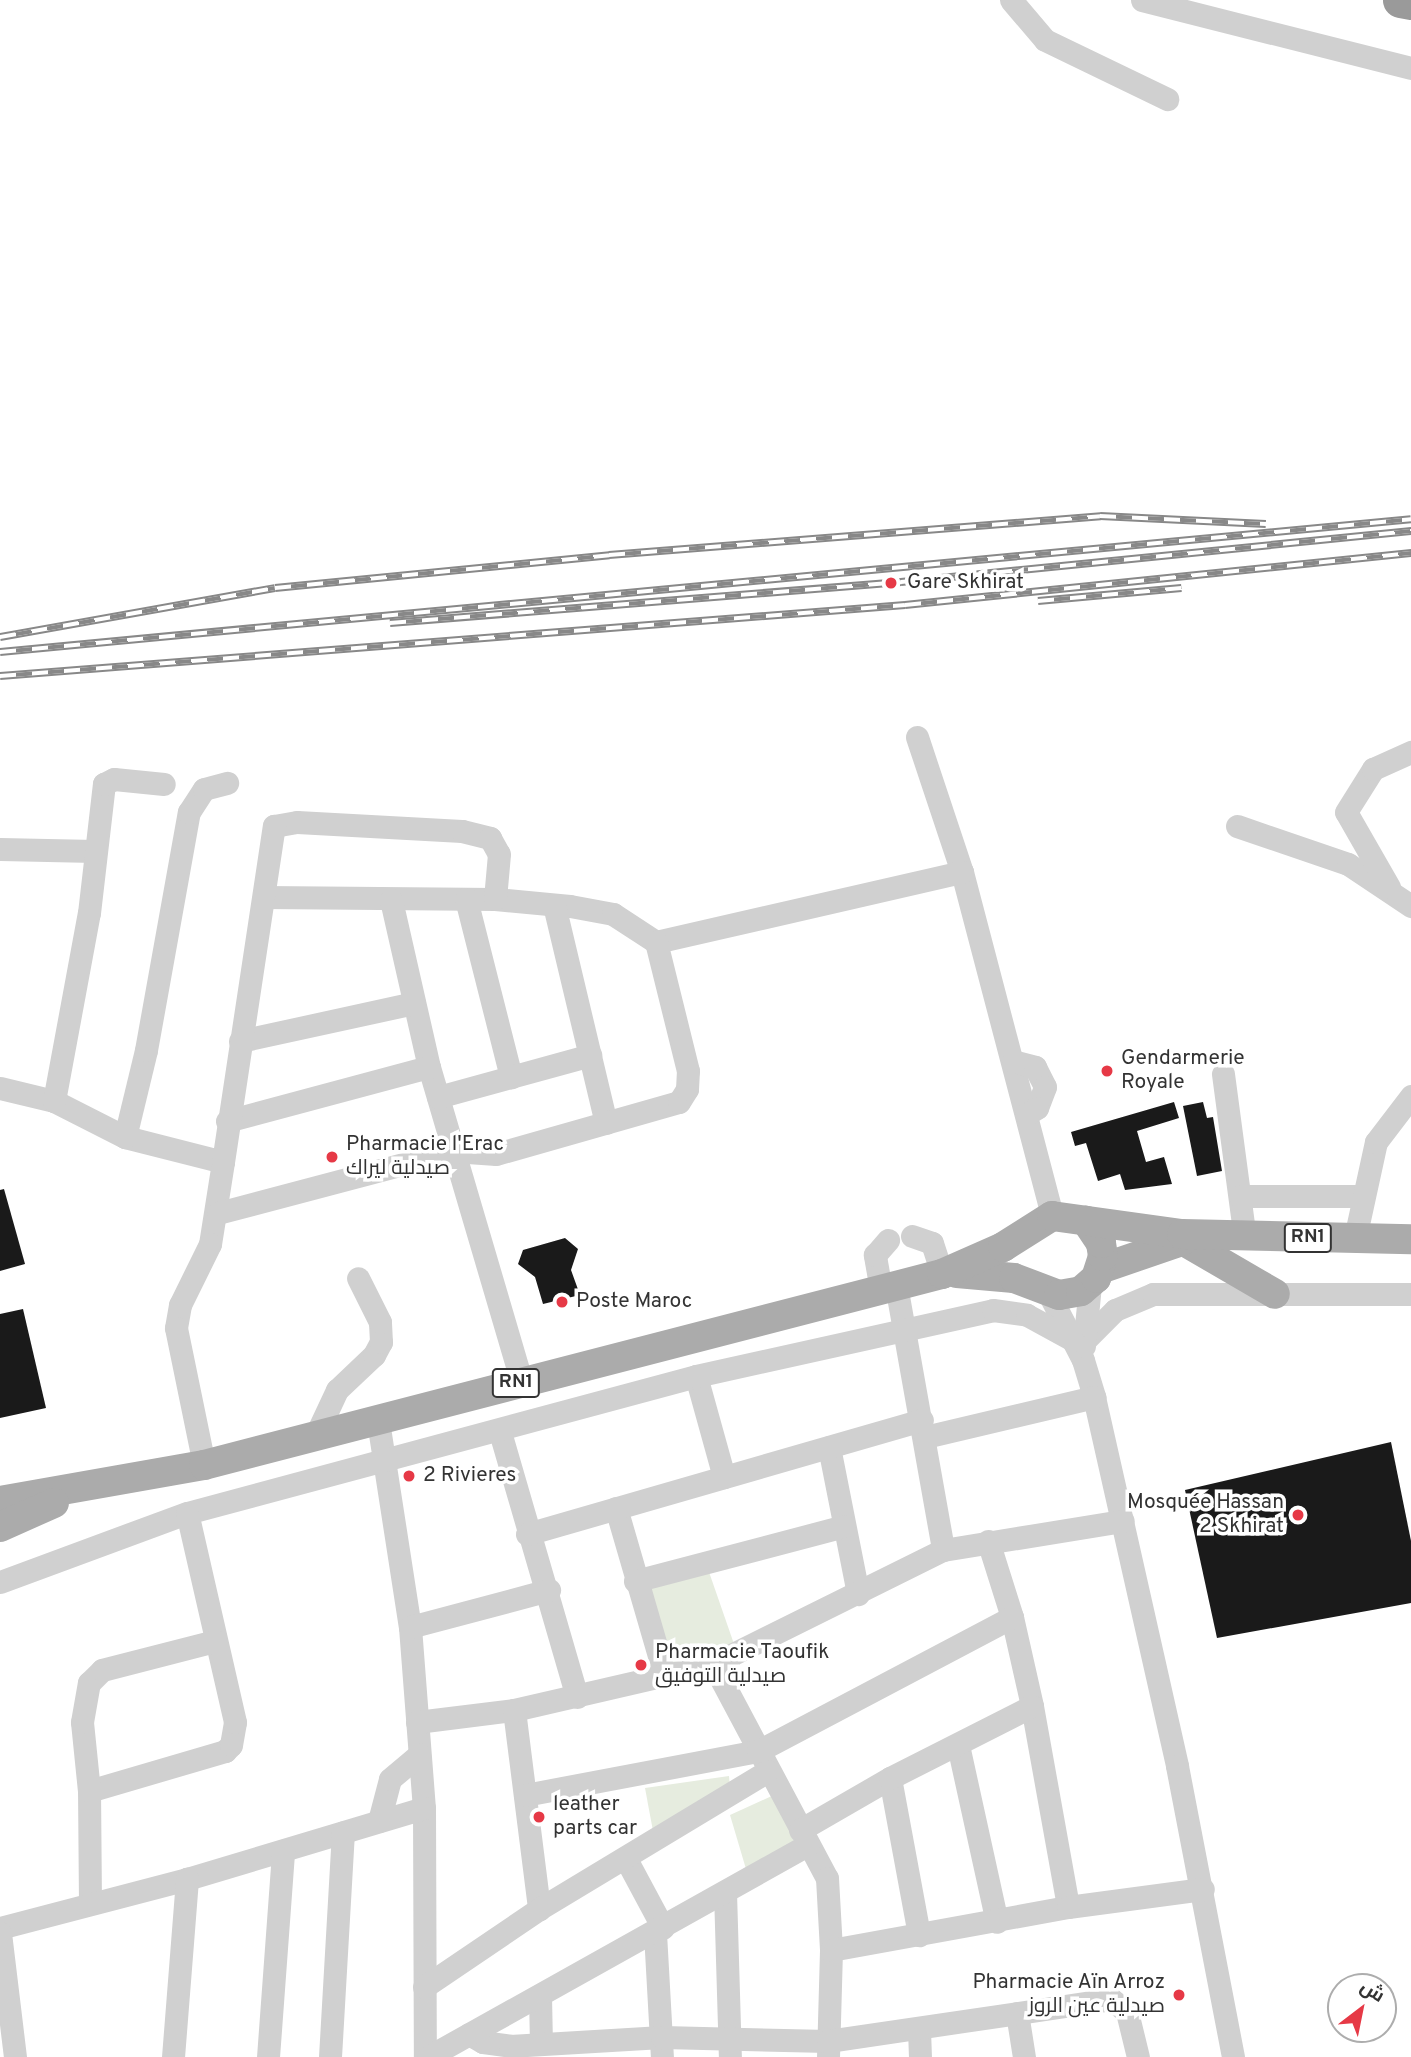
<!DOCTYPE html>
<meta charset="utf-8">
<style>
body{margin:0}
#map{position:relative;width:1411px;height:2057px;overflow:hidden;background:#fff;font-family:Overpass,Cairo,sans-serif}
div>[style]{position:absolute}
.green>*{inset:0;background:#e6ecdf}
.building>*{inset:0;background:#1a1a1a}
.minor>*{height:23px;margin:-11.5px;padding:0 11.5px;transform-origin:11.5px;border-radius:11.5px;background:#d0d0d0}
.major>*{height:30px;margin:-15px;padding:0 15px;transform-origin:15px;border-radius:15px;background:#ababab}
.highway>*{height:35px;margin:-17.5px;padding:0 17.5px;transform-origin:17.5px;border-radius:17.5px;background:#9a9a9a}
.rail>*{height:8px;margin-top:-4px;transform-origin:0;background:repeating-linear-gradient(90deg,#fff 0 16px,#888 0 32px);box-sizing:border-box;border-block:2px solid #888}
.dots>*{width:19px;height:19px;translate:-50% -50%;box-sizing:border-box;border:4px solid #fff;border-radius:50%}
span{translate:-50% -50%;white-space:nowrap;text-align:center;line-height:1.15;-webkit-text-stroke:7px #fff;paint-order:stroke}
.shield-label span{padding:2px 5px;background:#fff;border:2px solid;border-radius:5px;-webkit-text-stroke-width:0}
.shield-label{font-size:19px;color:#333;font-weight:700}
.poi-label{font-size:21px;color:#333}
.left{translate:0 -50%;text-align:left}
.right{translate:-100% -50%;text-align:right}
.north{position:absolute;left:1327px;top:1973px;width:70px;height:70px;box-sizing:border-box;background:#fff;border:2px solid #adadad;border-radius:50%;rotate:32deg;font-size:19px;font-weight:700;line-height:28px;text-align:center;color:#333}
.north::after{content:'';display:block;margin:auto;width:24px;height:32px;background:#e63946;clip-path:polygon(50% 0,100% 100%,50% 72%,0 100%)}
</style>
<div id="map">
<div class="green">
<div style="clip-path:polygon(709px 1572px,734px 1644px,671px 1667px,647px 1588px)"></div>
<div style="clip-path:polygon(729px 1776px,730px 1788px,655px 1842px,645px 1788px)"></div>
<div style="clip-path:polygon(774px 1795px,796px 1840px,746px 1869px,730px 1815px)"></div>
</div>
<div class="building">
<div style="clip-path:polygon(1174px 1102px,1179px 1118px,1137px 1131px,1146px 1162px,1164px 1157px,1172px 1184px,1125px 1190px,1120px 1174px,1098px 1181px,1086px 1143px,1075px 1146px,1071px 1132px)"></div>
<div style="clip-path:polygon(1203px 1102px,1207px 1118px,1213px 1117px,1222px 1171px,1197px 1176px,1183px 1106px)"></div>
<div style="clip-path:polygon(4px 1189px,25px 1264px,0 1271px,0 1190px)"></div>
<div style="clip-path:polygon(565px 1238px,578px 1249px,571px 1270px,580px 1295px,543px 1304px,535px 1277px,518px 1264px,523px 1250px)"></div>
<div style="clip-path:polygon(23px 1309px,46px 1408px,0 1418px,0 1314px)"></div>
<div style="clip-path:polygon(1391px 1442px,1411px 1541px,1411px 1603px,1217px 1638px,1185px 1490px)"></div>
</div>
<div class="minor">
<div style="left:1011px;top:0;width:52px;rotate:49.6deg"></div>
<div style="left:1045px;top:40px;width:136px;rotate:25.8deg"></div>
<div style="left:1142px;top:0;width:277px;rotate:14.2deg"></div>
<div style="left:917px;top:737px;width:142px;rotate:71.6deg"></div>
<div style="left:962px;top:872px;width:356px;rotate:75.3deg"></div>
<div style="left:1237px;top:826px;width:117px;rotate:18.9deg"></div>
<div style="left:1348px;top:864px;width:76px;rotate:33.7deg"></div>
<div style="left:0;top:849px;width:95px;rotate:1.2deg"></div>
<div style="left:1389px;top:887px;width:86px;rotate:-119.8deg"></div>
<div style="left:1346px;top:812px;width:51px;rotate:-57.9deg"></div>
<div style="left:1373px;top:769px;width:42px;rotate:-24.1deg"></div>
<div style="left:264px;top:897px;width:231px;rotate:0.5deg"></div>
<div style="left:495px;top:899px;width:75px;rotate:5.3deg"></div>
<div style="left:570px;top:906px;width:44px;rotate:10.5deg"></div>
<div style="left:613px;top:914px;width:51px;rotate:33.1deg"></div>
<div style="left:656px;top:942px;width:314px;rotate:-12.9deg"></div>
<div style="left:466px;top:899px;width:184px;rotate:75.8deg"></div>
<div style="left:391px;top:900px;width:171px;rotate:77.2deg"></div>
<div style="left:429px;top:1067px;width:328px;rotate:73.6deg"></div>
<div style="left:554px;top:905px;width:224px;rotate:76.6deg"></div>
<div style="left:240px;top:1041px;width:178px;rotate:-12.3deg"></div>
<div style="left:1013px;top:1061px;width:23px;rotate:15deg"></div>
<div style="left:1035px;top:1067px;width:22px;rotate:63deg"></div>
<div style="left:1045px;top:1087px;width:22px;rotate:111deg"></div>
<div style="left:1037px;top:1108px;width:12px;rotate:149deg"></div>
<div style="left:1223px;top:1074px;width:165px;rotate:82.4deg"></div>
<div style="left:0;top:1088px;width:56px;rotate:13.5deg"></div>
<div style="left:54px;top:1101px;width:80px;rotate:26.9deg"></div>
<div style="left:125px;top:1137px;width:101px;rotate:14.3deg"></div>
<div style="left:223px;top:1162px;width:83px;rotate:99deg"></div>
<div style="left:210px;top:1244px;width:68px;rotate:116.2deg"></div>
<div style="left:180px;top:1305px;width:23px;rotate:100deg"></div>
<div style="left:176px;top:1328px;width:140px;rotate:78.4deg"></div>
<div style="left:438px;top:1097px;width:158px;rotate:-15.4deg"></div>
<div style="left:54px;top:1101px;width:191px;rotate:-79.5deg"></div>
<div style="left:89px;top:913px;width:130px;rotate:-83.4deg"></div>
<div style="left:104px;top:784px;width:11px;rotate:-27deg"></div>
<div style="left:114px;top:779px;width:50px;rotate:5.7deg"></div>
<div style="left:227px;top:1121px;width:209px;rotate:-15deg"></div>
<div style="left:125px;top:1137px;width:89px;rotate:-76.4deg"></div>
<div style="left:146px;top:1050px;width:242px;rotate:-79.8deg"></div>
<div style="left:189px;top:812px;width:27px;rotate:-57deg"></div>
<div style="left:204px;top:789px;width:24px;rotate:-15deg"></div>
<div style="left:223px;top:1162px;width:340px;rotate:-81.4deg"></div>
<div style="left:274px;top:826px;width:23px;rotate:-10deg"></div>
<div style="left:297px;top:822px;width:165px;rotate:3.1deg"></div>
<div style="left:462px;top:831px;width:29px;rotate:14deg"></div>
<div style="left:490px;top:838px;width:18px;rotate:61deg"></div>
<div style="left:499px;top:854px;width:45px;rotate:95.1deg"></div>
<div style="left:1240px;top:1196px;width:121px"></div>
<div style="left:218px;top:1213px;width:243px;rotate:-14.8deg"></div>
<div style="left:453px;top:1151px;width:43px;rotate:4deg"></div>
<div style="left:496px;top:1154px;width:190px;rotate:-15.9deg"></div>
<div style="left:679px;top:1102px;width:15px;rotate:-58deg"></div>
<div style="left:687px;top:1089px;width:18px;rotate:-87deg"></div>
<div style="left:688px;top:1071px;width:133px;rotate:-103.9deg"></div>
<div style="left:912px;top:1236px;width:21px;rotate:19deg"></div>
<div style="left:932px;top:1243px;width:33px;rotate:72deg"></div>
<div style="left:1355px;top:1238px;width:98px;rotate:-77.7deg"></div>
<div style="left:1376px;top:1142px;width:58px;rotate:-52.7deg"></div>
<div style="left:896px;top:1285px;width:269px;rotate:79.9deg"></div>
<div style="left:881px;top:1290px;width:36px;rotate:-100deg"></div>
<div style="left:875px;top:1255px;width:20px;rotate:-49deg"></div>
<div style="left:1048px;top:1292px;width:76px;rotate:62.8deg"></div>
<div style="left:1083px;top:1360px;width:39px;rotate:73deg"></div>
<div style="left:1094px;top:1397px;width:378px;rotate:77.3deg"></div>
<div style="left:1177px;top:1766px;width:296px;rotate:79.1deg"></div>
<div style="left:1084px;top:1341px;width:44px;rotate:-45deg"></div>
<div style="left:1115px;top:1310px;width:41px;rotate:-22.8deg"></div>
<div style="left:1153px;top:1294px;width:258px"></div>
<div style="left:1084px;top:1346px;width:61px;rotate:-84.4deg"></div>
<div style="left:696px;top:1376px;width:105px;rotate:74.5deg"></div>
<div style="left:378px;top:1421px;width:208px;rotate:81.2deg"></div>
<div style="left:410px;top:1627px;width:182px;rotate:85.6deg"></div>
<div style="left:424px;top:1808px;width:249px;rotate:89.8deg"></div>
<div style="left:500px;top:1432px;width:276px;rotate:73.8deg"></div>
<div style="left:315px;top:1437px;width:52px;rotate:-64.9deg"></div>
<div style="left:337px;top:1390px;width:51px;rotate:-43.4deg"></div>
<div style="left:374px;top:1355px;width:15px;rotate:-62deg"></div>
<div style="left:381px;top:1342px;width:20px;rotate:-93deg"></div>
<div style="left:380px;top:1322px;width:49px;rotate:-116.6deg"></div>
<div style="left:925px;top:1437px;width:174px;rotate:-13.3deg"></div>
<div style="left:829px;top:1447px;width:150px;rotate:78.8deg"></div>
<div style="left:616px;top:1508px;width:176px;rotate:73.8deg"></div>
<div style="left:527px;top:1534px;width:411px;rotate:-16.1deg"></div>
<div style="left:988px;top:1541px;width:80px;rotate:72.5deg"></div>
<div style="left:1012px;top:1617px;width:91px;rotate:77.3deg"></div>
<div style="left:1032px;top:1706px;width:204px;rotate:79.8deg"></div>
<div style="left:635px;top:1581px;width:216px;rotate:-14.7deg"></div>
<div style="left:0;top:1582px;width:199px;rotate:-20.3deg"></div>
<div style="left:187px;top:1513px;width:527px;rotate:-15.06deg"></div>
<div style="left:696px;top:1376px;width:304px;rotate:-12.5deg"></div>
<div style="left:993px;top:1310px;width:34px;rotate:8deg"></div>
<div style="left:1027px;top:1315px;width:52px;rotate:28.5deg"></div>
<div style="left:410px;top:1627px;width:144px;rotate:-14.9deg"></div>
<div style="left:713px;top:1664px;width:242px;rotate:62deg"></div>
<div style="left:827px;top:1878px;width:72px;rotate:86.8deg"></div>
<div style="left:831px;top:1950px;width:107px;rotate:91.6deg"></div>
<div style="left:514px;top:1710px;width:201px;rotate:82.8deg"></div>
<div style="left:417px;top:1722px;width:98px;rotate:-7.1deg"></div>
<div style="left:514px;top:1710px;width:204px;rotate:-13deg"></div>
<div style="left:713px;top:1664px;width:257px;rotate:-26.4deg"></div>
<div style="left:943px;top:1550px;width:182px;rotate:-9.2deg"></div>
<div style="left:958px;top:1745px;width:181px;rotate:77.6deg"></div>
<div style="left:890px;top:1778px;width:160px;rotate:79.5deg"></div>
<div style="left:89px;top:1791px;width:142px;rotate:-16.4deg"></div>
<div style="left:225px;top:1751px;width:8px;rotate:-45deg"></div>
<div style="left:231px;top:1745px;width:23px;rotate:-80deg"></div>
<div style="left:235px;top:1722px;width:214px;rotate:-102.9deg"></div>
<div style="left:525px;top:1795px;width:237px;rotate:-10.7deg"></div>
<div style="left:758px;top:1751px;width:287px;rotate:-27.8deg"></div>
<div style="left:379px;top:1821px;width:43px;rotate:-75.3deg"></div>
<div style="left:390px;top:1779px;width:38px;rotate:-40deg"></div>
<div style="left:800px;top:1830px;width:104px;rotate:-30deg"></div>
<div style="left:890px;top:1778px;width:159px;rotate:-26.9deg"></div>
<div style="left:626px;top:1859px;width:78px;rotate:61.8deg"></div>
<div style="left:725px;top:1892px;width:165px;rotate:88.3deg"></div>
<div style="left:90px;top:1903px;width:112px;rotate:-90.5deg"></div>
<div style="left:89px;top:1791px;width:69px;rotate:-95.8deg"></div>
<div style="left:82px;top:1722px;width:40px;rotate:-80deg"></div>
<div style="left:89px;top:1683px;width:18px;rotate:-45deg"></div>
<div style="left:102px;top:1670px;width:117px;rotate:-14.4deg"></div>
<div style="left:0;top:1928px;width:193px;rotate:-14.7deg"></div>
<div style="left:187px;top:1879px;width:247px;rotate:-16.7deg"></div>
<div style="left:0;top:1933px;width:125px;rotate:83.1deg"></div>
<div style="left:655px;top:1933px;width:124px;rotate:86.8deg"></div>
<div style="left:831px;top:1950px;width:241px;rotate:-10.3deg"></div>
<div style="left:1068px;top:1907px;width:136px;rotate:-7.6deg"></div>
<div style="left:424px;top:1987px;width:139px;rotate:-34.1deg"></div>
<div style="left:539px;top:1909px;width:267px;rotate:-31.1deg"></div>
<div style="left:540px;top:1996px;width:48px;rotate:88.8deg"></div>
<div style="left:1017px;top:2013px;width:45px;rotate:81deg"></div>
<div style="left:919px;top:2029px;width:28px;rotate:88deg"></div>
<div style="left:469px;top:2034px;width:16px;rotate:30deg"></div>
<div style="left:483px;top:2042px;width:27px;rotate:8deg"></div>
<div style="left:510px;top:2046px;width:152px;rotate:-3.4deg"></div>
<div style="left:662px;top:2037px;width:166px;rotate:1.4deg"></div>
<div style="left:828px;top:2041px;width:286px;rotate:-8.4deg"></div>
<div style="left:1111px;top:1999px;width:21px;rotate:39deg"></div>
<div style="left:1127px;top:2012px;width:46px;rotate:76.3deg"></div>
<div style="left:173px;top:2057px;width:179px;rotate:-85.5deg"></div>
<div style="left:268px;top:2057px;width:207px;rotate:-85.8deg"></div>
<div style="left:330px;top:2057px;width:225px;rotate:-86.7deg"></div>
<div style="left:428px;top:2057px;width:435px;rotate:-29.2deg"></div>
</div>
<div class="major">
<div style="left:1184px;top:1241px;width:105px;rotate:30.2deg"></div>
<div style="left:1100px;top:1269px;width:87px;rotate:-18.9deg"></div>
<div style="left:957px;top:1273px;width:57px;rotate:5deg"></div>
<div style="left:1014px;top:1278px;width:48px;rotate:20.7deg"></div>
<div style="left:1059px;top:1295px;width:22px;rotate:-10deg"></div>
<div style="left:1081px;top:1291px;width:20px;rotate:-41deg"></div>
<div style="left:1096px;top:1278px;width:23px;rotate:-72deg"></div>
<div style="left:1103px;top:1256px;width:13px;rotate:-99deg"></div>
<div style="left:1101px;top:1243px;width:27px;rotate:-124deg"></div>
<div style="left:0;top:1501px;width:207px;rotate:-10deg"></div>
<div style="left:204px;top:1465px;width:762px;rotate:-14.51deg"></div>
<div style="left:942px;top:1274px;width:67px;rotate:-23.9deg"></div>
<div style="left:1003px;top:1247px;width:58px;rotate:-32.3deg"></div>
<div style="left:1052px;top:1216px;width:131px;rotate:7.9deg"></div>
<div style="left:1182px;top:1234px;width:229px;rotate:1.3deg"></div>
<div style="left:0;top:1527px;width:59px;rotate:-24deg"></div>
</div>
<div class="highway">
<div style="left:1400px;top:0;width:11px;rotate:10deg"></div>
</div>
<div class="rail">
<div style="left:1038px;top:601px;width:144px;rotate:-5.2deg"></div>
<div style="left:390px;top:623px;width:513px;rotate:-4.59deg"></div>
<div style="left:901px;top:582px;width:513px;rotate:-5.71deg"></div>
<div style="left:0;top:637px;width:279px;rotate:-10.1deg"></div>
<div style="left:275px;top:588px;width:336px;rotate:-5.6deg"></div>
<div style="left:609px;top:555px;width:493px;rotate:-4.5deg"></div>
<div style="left:1100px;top:516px;width:166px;rotate:2.8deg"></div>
<div style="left:0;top:652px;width:1417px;rotate:-5.38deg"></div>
<div style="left:0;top:676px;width:908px;rotate:-4.49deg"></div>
<div style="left:905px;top:605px;width:509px;rotate:-5.87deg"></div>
</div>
<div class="dots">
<div style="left:891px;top:583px;background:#e63946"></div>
<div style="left:1107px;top:1071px;background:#e63946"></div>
<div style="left:332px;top:1157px;background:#e63946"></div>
<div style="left:562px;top:1302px;background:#e63946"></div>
<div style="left:409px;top:1476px;background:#e63946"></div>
<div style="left:1298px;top:1515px;background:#e63946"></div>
<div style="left:641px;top:1665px;background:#e63946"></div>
<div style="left:539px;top:1817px;background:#e63946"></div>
<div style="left:1179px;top:1995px;background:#e63946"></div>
</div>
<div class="shield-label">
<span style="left:1308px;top:1238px">RN1</span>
<span style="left:516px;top:1383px">RN1</span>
</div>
<div class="poi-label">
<span class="left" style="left:907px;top:583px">Gare Skhirat</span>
<span class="left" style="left:1121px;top:1071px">Gendarmerie<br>Royale</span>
<span class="left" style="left:346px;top:1157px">Pharmacie l'Erac<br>صيدلية ليراك</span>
<span class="left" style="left:576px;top:1302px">Poste Maroc</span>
<span class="left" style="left:423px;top:1476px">2 Rivieres</span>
<span class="right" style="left:1284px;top:1515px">Mosquée Hassan<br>2 Skhirat</span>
<span class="left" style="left:655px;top:1665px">Pharmacie Taoufik<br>صيدلية التوفيق</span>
<span class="left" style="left:553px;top:1817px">leather<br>parts car</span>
<span class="right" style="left:1165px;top:1995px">Pharmacie Aïn Arroz<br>صيدلية عين الروز</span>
</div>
<div class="north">ش</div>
</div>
